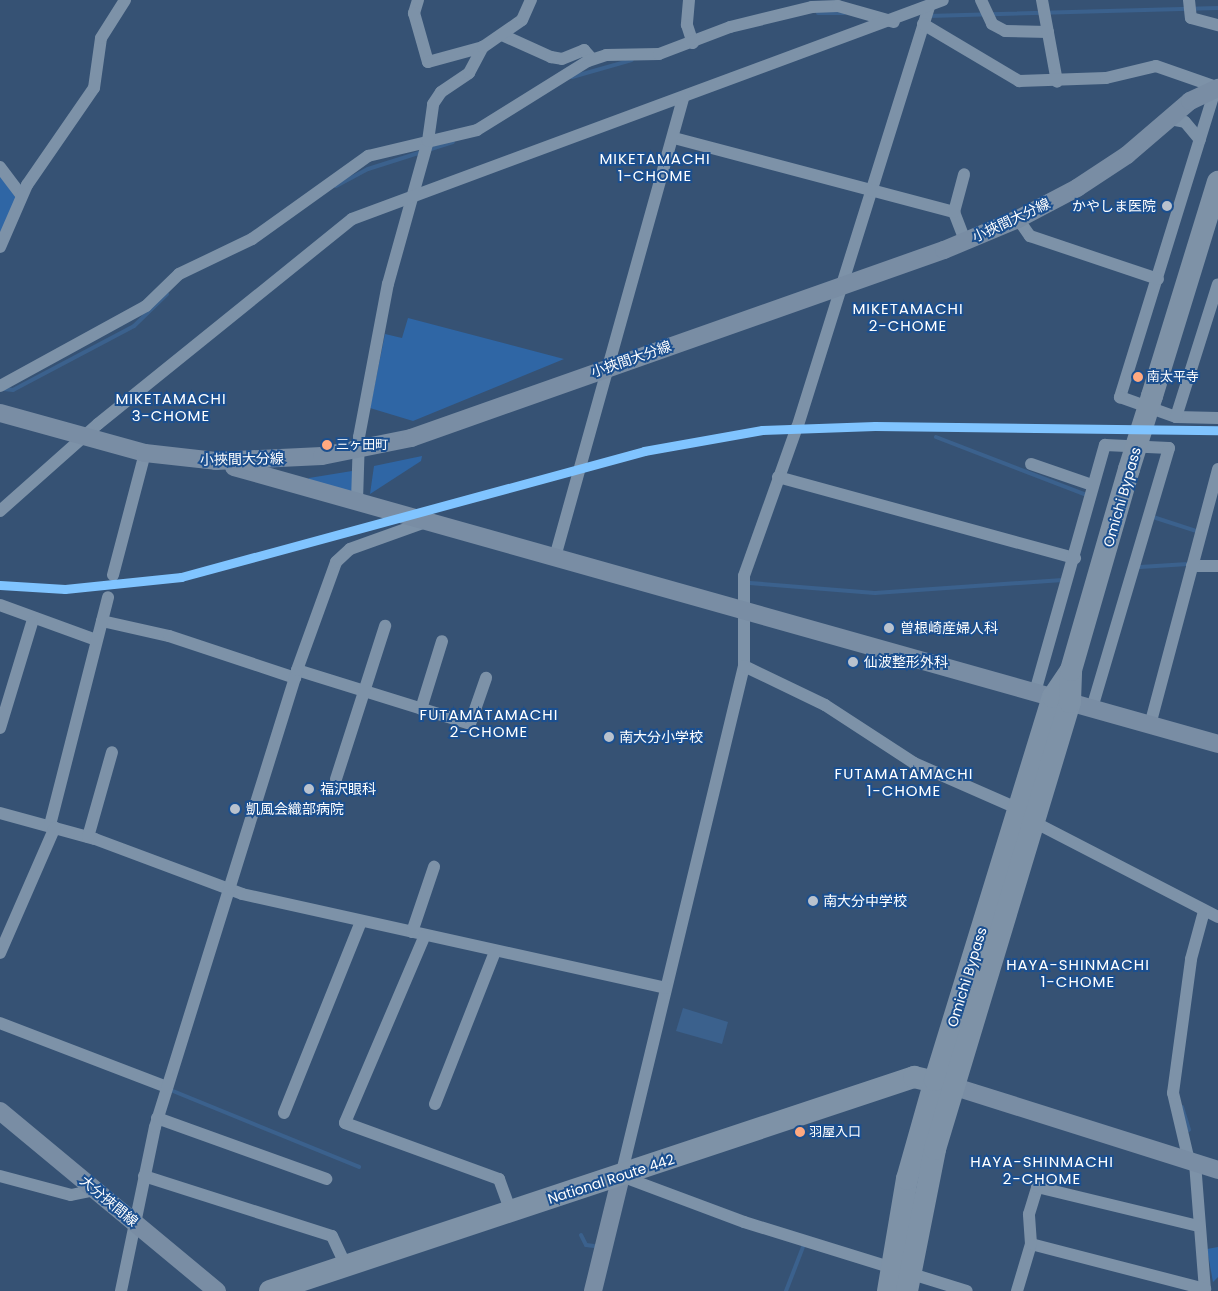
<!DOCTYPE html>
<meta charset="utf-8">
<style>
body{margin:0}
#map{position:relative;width:1218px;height:1291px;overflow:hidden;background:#365274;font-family:Poppins,"Noto Sans JP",sans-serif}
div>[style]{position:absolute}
.green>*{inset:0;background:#2f66a5}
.water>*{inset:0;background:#3b618d}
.stream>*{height:4px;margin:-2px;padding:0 2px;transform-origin:2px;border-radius:2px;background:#3b618d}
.street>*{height:12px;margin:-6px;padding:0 6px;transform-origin:6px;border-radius:6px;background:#7d92a8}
.secondary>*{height:18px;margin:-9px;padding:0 9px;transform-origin:9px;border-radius:9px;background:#798da4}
.highway>*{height:22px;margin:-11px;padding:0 11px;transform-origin:11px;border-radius:11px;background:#7e92a7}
.highway-bridge>*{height:22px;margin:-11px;padding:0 11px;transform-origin:11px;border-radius:11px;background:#7e92a7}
.rail-1>*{height:9px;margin:-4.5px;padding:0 4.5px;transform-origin:4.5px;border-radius:4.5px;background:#80c4ff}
.dots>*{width:14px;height:14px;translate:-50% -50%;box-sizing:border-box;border:2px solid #1b4f8f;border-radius:50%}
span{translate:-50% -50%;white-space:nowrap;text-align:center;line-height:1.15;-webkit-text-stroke:4px #1b4f8f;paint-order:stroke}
.bus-label{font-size:13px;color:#fff}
.left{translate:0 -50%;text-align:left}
.poi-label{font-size:14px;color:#fff}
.right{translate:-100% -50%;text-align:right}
.street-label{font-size:14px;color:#fff}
.neighbourhood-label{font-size:15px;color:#fff;letter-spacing:1px}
</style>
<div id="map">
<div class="green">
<div style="clip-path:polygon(0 175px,16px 198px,0 237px)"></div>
<div style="clip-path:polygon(408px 318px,564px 359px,413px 421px,370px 408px,385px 334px,402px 338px)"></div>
<div style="clip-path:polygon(422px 456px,421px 461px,370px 494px,374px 466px)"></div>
<div style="clip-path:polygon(352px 471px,352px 492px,308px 480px,309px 478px)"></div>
<div style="clip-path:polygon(1218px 1247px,1218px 1277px,1213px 1282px,1207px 1249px)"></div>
</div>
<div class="water">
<div style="clip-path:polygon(683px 1008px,728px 1022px,722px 1044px,676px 1031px)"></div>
</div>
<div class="stream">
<div style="left:818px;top:13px;width:26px"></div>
<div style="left:928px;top:16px;width:290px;rotate:-1.6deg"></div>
<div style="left:572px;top:77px;width:62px;rotate:-15.8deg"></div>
<div style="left:336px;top:186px;width:36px;rotate:-28deg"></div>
<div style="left:368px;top:169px;width:89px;rotate:-17.6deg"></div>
<div style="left:4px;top:389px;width:9px;rotate:6deg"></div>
<div style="left:13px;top:390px;width:137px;rotate:-27.9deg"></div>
<div style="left:134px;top:326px;width:46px;rotate:-44.1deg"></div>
<div style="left:936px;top:437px;width:159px;rotate:21.1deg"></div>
<div style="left:1153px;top:517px;width:45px;rotate:18deg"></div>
<div style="left:1140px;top:567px;width:48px;rotate:-3.6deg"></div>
<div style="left:750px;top:583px;width:125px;rotate:4.6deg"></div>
<div style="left:875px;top:593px;width:188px;rotate:-4deg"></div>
<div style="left:173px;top:1091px;width:201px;rotate:22.2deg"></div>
<div style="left:1182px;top:1107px;width:24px;rotate:73deg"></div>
<div style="left:581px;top:1235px;width:11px;rotate:63deg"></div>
<div style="left:586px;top:1245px;width:8px;rotate:7deg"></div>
<div style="left:786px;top:1291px;width:47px;rotate:-68.9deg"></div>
</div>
<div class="street">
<div style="left:418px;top:0;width:14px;rotate:107deg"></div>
<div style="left:414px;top:13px;width:51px;rotate:74.1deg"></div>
<div style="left:428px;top:62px;width:57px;rotate:-15.3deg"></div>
<div style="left:689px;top:0;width:25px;rotate:95deg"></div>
<div style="left:687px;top:25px;width:19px;rotate:72deg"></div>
<div style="left:981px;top:0;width:26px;rotate:65deg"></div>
<div style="left:992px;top:24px;width:15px;rotate:28deg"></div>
<div style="left:1005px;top:31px;width:43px;rotate:1.3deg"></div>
<div style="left:1042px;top:0;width:83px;rotate:79.6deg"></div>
<div style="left:1189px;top:0;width:18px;rotate:84deg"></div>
<div style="left:1191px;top:18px;width:28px;rotate:15deg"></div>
<div style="left:929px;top:7px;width:440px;rotate:107.4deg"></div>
<div style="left:797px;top:427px;width:158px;rotate:109.6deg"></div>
<div style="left:744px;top:576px;width:90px;rotate:90deg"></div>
<div style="left:744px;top:666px;width:525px;rotate:103.56deg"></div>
<div style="left:621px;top:1176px;width:131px;rotate:20.5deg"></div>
<div style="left:744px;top:1222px;width:233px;rotate:17.2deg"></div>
<div style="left:923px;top:24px;width:112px;rotate:30.7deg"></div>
<div style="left:1019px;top:81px;width:87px;rotate:-2deg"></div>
<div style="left:1106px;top:78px;width:51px;rotate:-13.5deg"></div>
<div style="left:1156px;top:66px;width:64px;rotate:19.3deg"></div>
<div style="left:1216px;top:87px;width:325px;rotate:107.2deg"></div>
<div style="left:1120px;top:397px;width:59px;rotate:19.7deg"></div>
<div style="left:1176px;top:417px;width:42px;rotate:1.4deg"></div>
<div style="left:502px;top:35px;width:54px;rotate:24.2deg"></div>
<div style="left:551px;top:57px;width:11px;rotate:10deg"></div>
<div style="left:562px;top:59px;width:24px;rotate:-22deg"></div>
<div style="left:584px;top:50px;width:12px;rotate:48deg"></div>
<div style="left:1170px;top:119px;width:15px;rotate:11deg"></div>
<div style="left:1185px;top:122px;width:23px;rotate:50deg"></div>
<div style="left:674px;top:138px;width:290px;rotate:14.8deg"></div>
<div style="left:954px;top:212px;width:31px;rotate:69deg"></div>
<div style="left:0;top:167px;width:36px;rotate:53deg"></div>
<div style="left:954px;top:212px;width:39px;rotate:-75deg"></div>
<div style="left:1018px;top:219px;width:21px;rotate:55deg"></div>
<div style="left:1030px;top:236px;width:135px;rotate:18.6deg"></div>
<div style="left:0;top:247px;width:68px;rotate:-66.5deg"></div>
<div style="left:27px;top:185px;width:118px;rotate:-55.4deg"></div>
<div style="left:94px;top:88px;width:50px;rotate:-82deg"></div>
<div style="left:101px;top:38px;width:45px;rotate:-57.7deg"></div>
<div style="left:0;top:386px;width:166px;rotate:-28.7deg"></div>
<div style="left:146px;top:306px;width:46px;rotate:-44.1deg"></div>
<div style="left:179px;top:274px;width:81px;rotate:-25.6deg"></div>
<div style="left:252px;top:239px;width:143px;rotate:-35.6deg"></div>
<div style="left:368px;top:156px;width:112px;rotate:-13.4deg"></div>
<div style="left:477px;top:130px;width:131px;rotate:-31.9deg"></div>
<div style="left:588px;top:61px;width:19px;rotate:-18deg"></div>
<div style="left:606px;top:55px;width:53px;rotate:-1.1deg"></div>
<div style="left:659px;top:54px;width:76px;rotate:-20.8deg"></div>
<div style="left:730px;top:27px;width:84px;rotate:-13.7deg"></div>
<div style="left:812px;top:7px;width:26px;rotate:-2deg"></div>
<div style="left:838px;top:6px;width:58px;rotate:15.9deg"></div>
<div style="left:1176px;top:417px;width:139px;rotate:-72.5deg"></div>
<div style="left:1031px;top:464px;width:65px;rotate:19deg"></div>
<div style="left:778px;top:477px;width:308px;rotate:15.3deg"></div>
<div style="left:357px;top:501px;width:64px;rotate:-88.2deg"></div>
<div style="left:359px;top:437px;width:156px;rotate:-79.3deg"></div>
<div style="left:388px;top:284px;width:148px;rotate:-74.4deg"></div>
<div style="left:428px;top:141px;width:37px;rotate:-82deg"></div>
<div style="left:433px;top:104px;width:14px;rotate:-56deg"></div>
<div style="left:441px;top:92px;width:34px;rotate:-34deg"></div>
<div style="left:469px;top:73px;width:30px;rotate:-62deg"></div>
<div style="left:483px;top:47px;width:47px;rotate:-34.7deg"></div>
<div style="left:522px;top:20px;width:22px;rotate:-66deg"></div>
<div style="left:0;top:511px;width:131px;rotate:-41.6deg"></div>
<div style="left:98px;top:424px;width:326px;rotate:-38.9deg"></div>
<div style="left:352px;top:219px;width:630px;rotate:-20.33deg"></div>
<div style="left:555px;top:557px;width:477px;rotate:-74.4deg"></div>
<div style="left:1192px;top:566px;width:26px"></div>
<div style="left:113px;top:575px;width:126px;rotate:-75.3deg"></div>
<div style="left:0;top:605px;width:102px;rotate:20deg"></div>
<div style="left:102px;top:621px;width:69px;rotate:12.6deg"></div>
<div style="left:169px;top:636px;width:133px;rotate:18.4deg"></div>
<div style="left:744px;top:666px;width:90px;rotate:25.7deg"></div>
<div style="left:825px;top:705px;width:106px;rotate:33.1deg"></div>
<div style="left:914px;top:763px;width:115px;rotate:23.7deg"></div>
<div style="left:297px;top:670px;width:181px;rotate:17.3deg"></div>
<div style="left:470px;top:724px;width:49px;rotate:-70.8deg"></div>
<div style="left:1035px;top:692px;width:257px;rotate:-74.2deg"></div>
<div style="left:1105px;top:445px;width:64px;rotate:2.7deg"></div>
<div style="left:1169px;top:448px;width:271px;rotate:106.5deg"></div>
<div style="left:421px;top:709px;width:71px;rotate:-72.8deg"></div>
<div style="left:1150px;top:725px;width:265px;rotate:-75.1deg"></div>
<div style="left:0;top:728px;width:110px;rotate:-73.1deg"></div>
<div style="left:336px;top:779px;width:161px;rotate:-72.2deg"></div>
<div style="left:0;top:813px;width:98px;rotate:15.3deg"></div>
<div style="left:95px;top:839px;width:157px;rotate:20.5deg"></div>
<div style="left:242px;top:894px;width:434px;rotate:12.5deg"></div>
<div style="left:1034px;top:822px;width:207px;rotate:27.3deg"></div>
<div style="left:50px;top:825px;width:235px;rotate:-75.7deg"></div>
<div style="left:88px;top:837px;width:88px;rotate:-74.2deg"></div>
<div style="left:412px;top:932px;width:69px;rotate:-71.3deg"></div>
<div style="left:425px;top:935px;width:204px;rotate:113.1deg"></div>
<div style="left:345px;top:1123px;width:164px;rotate:20deg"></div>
<div style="left:499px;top:1179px;width:35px;rotate:70deg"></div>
<div style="left:0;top:953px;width:137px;rotate:-66.4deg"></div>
<div style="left:0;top:1023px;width:179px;rotate:21deg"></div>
<div style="left:435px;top:1104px;width:163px;rotate:-68.5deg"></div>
<div style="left:284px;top:1113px;width:207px;rotate:-68.1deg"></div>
<div style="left:157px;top:1118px;width:180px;rotate:19.8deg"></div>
<div style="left:1189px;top:1161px;width:70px;rotate:-103.2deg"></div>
<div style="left:1173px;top:1093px;width:135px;rotate:-82.3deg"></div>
<div style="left:1191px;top:959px;width:50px;rotate:-74.8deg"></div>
<div style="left:1195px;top:1163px;width:128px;rotate:85.5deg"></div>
<div style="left:0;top:1176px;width:73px;rotate:15deg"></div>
<div style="left:71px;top:1195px;width:25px;rotate:-12deg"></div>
<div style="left:144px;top:1176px;width:197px;rotate:17.7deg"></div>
<div style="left:332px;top:1236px;width:33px;rotate:65deg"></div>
<div style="left:1031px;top:1244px;width:180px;rotate:14.5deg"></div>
<div style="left:121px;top:1291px;width:167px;rotate:-78.3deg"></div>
<div style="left:155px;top:1127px;width:479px;rotate:-72.7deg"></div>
<div style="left:297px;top:670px;width:115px;rotate:-70.1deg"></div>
<div style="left:336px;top:562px;width:19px;rotate:-43deg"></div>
<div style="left:350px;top:549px;width:83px;rotate:-19.7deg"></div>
<div style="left:1017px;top:1291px;width:49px;rotate:-73.4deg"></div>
<div style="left:1031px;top:1244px;width:30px;rotate:-94deg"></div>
<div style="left:1029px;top:1214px;width:28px;rotate:-73deg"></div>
<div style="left:1037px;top:1187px;width:166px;rotate:13.6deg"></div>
</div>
<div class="secondary">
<div style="left:0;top:413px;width:150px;rotate:15.4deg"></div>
<div style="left:145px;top:453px;width:71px;rotate:6.4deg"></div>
<div style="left:216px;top:461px;width:106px;rotate:-2.7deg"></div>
<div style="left:322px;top:456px;width:91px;rotate:-11.4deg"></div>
<div style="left:411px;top:438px;width:565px;rotate:-19.43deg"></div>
<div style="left:944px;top:250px;width:80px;rotate:-22.7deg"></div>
<div style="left:1018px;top:219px;width:67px;rotate:-27.7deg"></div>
<div style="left:1077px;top:188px;width:60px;rotate:-33.4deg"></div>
<div style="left:1127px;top:155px;width:83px;rotate:-40.6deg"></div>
<div style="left:1190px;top:101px;width:31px;rotate:-25deg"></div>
<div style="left:234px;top:467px;width:1022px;rotate:15.72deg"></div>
<div style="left:952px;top:1086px;width:279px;rotate:17.5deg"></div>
<div style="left:0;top:1111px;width:282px;rotate:39.7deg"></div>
<div style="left:593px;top:1291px;width:118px;rotate:-76.3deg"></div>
</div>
<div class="highway">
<div style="left:1152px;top:396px;width:224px;rotate:-72.9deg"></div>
<div style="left:270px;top:1291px;width:679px;rotate:-18.38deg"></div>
<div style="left:914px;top:1077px;width:39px;rotate:13deg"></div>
<div style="left:888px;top:1291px;width:114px;rotate:-80.4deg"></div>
<div style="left:907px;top:1179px;width:103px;rotate:-74.2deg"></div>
<div style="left:935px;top:1080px;width:401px;rotate:-72.9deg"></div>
<div style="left:1053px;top:697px;width:32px;rotate:-56deg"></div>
<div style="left:907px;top:1291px;width:145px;rotate:-78.8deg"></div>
<div style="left:935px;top:1149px;width:467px;rotate:-73.2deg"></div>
<div style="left:1070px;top:702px;width:32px;rotate:-88deg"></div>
<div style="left:1071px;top:670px;width:209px;rotate:-73.9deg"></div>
</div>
<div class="highway-bridge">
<div style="left:1129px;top:469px;width:77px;rotate:-72.5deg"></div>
</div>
<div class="rail-1">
<div style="left:0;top:585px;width:65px;rotate:3.5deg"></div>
<div style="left:65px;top:589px;width:117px;rotate:-5.9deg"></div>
<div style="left:181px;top:577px;width:480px;rotate:-15.2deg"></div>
<div style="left:644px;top:451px;width:120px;rotate:-10.1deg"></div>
<div style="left:762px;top:430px;width:113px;rotate:-2deg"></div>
<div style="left:875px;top:426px;width:343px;rotate:0.7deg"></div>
</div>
<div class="dots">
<div style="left:1167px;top:206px;background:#b9c2ce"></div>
<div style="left:1138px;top:377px;background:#ffa980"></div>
<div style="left:327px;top:445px;background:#ffa980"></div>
<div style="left:889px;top:628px;background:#b9c2ce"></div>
<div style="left:853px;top:662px;background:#b9c2ce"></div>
<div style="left:609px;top:737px;background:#b9c2ce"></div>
<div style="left:309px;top:789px;background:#b9c2ce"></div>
<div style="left:235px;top:809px;background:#b9c2ce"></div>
<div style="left:813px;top:901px;background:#b9c2ce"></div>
<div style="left:800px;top:1132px;background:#ffa980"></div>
</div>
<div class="bus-label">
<span class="left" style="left:1147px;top:377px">南太平寺</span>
<span class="left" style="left:336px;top:445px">三ヶ田町</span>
<span class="left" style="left:809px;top:1132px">羽屋入口</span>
</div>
<div class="poi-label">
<span class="right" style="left:1156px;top:206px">かやしま医院</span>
<span class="left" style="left:900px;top:628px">曽根崎産婦人科</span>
<span class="left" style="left:864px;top:662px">仙波整形外科</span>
<span class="left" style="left:619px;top:737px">南大分小学校</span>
<span class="left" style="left:320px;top:789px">福沢眼科</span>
<span class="left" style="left:246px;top:809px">凱風会織部病院</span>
<span class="left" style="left:823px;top:901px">南大分中学校</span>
</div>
<div class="street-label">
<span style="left:1011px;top:220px;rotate:-25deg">小挾間大分線</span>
<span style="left:631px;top:359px;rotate:-19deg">小挾間大分線</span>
<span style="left:242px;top:459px;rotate:-1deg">小挾間大分線</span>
<span style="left:1122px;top:497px;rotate:-74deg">Omichi Bypass</span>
<span style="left:967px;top:977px;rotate:-73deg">Omichi Bypass</span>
<span style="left:611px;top:1179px;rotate:-18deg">National Route 442</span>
<span style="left:109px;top:1201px;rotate:40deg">大分挾間線</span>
</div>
<div class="neighbourhood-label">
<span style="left:655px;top:167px">MIKETAMACHI<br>1-CHOME</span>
<span style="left:908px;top:317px">MIKETAMACHI<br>2-CHOME</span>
<span style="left:171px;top:407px">MIKETAMACHI<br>3-CHOME</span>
<span style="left:489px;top:723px">FUTAMATAMACHI<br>2-CHOME</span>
<span style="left:904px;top:782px">FUTAMATAMACHI<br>1-CHOME</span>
<span style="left:1078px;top:973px">HAYA-SHINMACHI<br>1-CHOME</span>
<span style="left:1042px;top:1170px">HAYA-SHINMACHI<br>2-CHOME</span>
</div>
</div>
